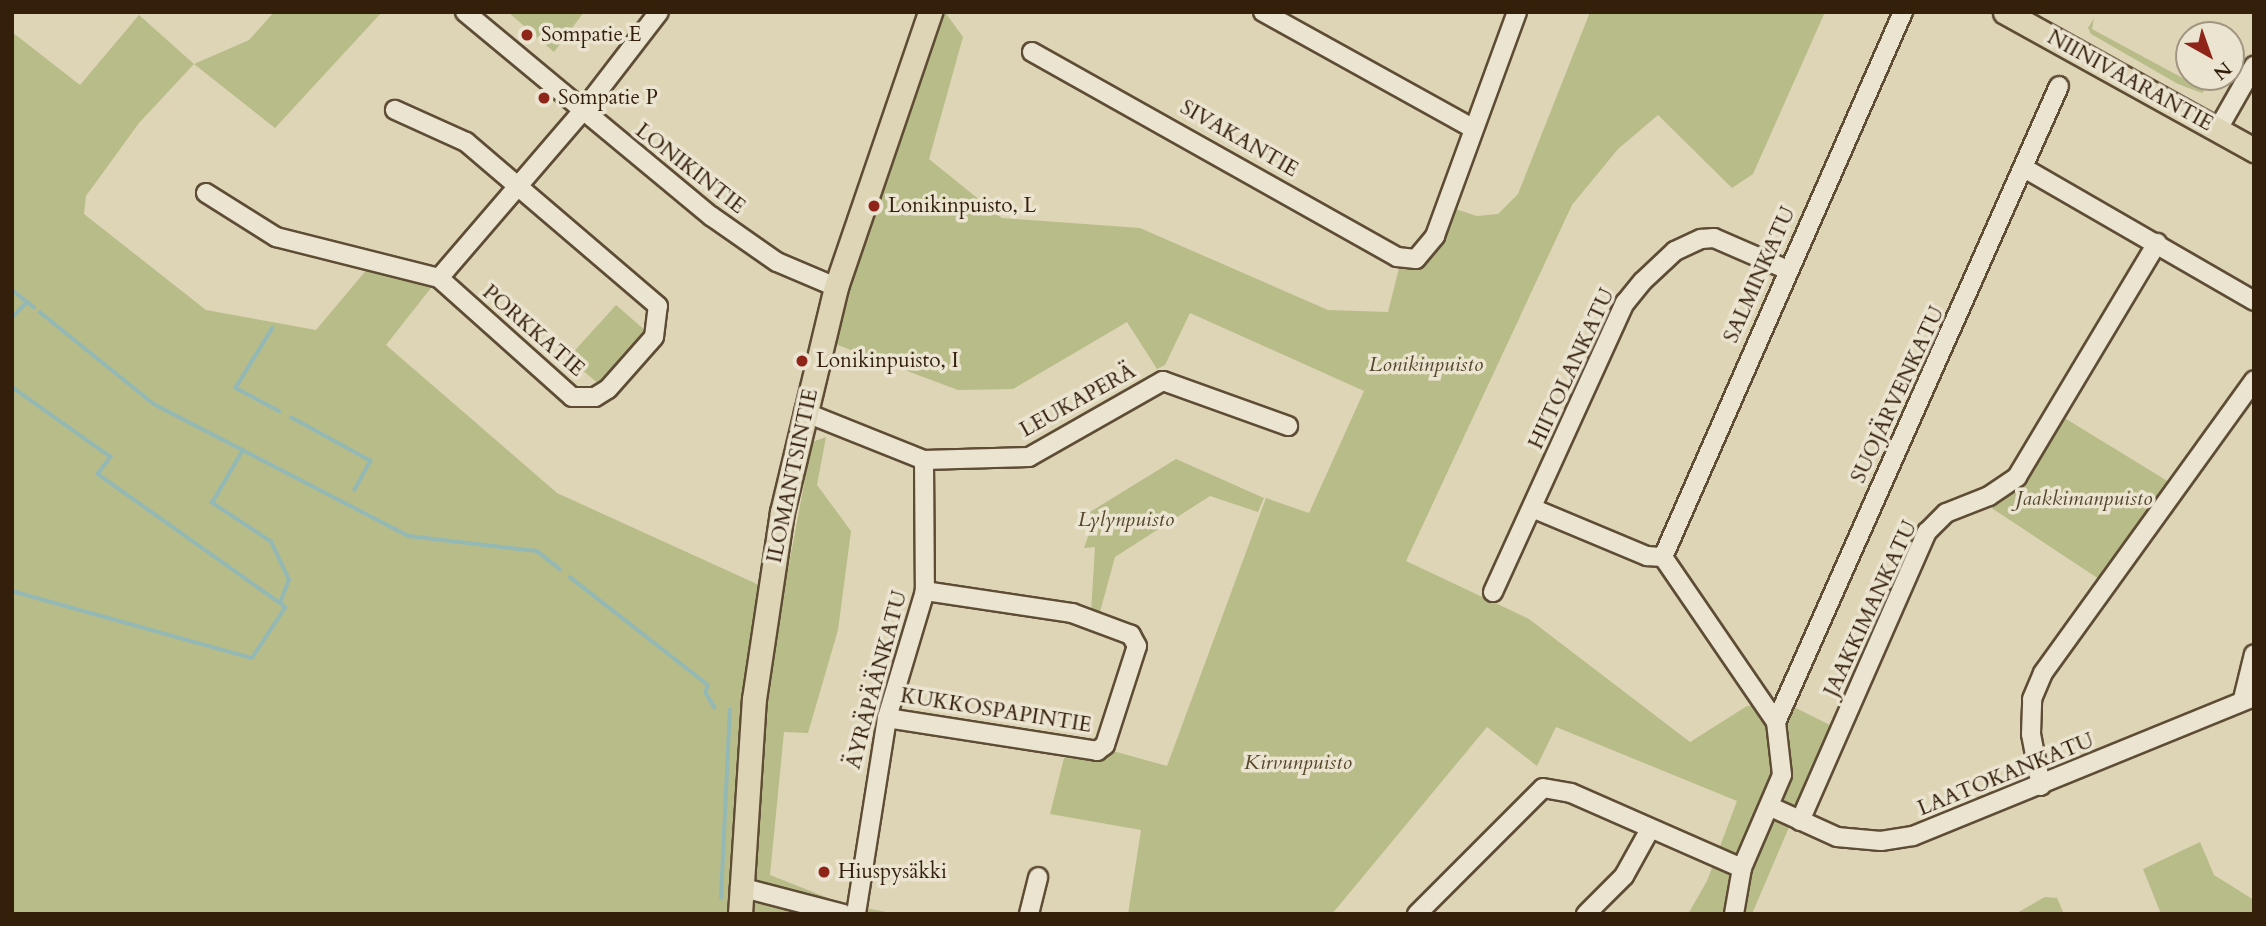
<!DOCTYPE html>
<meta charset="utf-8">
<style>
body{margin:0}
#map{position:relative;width:2266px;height:926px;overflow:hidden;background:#ded5b6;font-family:Cardo,serif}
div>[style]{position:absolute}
.green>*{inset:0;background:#b8bc89}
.stream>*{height:3.5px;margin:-1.75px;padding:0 1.75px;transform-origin:1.75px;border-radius:1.75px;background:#94b8b4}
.roads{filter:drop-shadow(2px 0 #5e4c35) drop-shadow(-2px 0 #5e4c35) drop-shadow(0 2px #5e4c35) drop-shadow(0 -2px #5e4c35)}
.minor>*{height:18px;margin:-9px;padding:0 9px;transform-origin:9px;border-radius:9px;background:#eae4d0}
.major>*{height:23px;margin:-11.5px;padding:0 11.5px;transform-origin:11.5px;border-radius:11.5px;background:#ded5b6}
.dots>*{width:19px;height:19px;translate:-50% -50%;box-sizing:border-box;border:4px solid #eae4d0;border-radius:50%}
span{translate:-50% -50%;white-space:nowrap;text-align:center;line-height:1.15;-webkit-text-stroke:7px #eae4d0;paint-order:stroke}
.poi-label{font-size:21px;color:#341f0a}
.left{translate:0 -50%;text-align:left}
.street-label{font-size:21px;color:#341f0a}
.park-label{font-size:21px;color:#55462a;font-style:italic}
.frame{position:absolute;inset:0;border:14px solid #341f0a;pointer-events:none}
.north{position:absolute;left:2175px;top:21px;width:70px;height:70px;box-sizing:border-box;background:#eae4d0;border:2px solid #a19581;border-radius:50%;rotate:140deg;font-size:19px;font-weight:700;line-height:28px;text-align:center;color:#341f0a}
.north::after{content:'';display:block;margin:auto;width:24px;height:32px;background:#8f2418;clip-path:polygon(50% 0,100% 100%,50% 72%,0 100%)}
</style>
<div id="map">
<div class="green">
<div style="clip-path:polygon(274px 12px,382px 12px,275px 128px,194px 64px,139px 123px,86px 196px,84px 214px,206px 310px,316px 330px,374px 261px,438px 279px,386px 345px,557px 493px,783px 596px,812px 442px,826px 437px,817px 485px,851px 531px,838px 630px,808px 733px,784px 732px,770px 875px,841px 903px,896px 914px,12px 914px,12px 32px,80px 85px,139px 15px,194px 64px,249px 40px)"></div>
<div style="clip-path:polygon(508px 12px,584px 12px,554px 52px)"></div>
<div style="clip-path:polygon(927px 12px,945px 12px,963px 37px,929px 159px,1002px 218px,1140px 228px,1328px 310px,1388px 312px,1400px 264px,1449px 207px,1477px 216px,1498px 214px,1518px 194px,1590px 12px,1825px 12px,1753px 174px,1732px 188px,1658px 115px,1618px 149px,1572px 205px,1406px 561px,1529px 619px,1690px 742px,1747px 706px,1794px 707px,1832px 726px,1752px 914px,1688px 914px,1707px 881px,1737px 801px,1556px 727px,1537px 766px,1487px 727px,1332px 914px,1128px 914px,1141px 830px,1050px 814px,1064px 758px,1091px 759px,1113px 751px,1167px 766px,1266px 498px,1309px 513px,1364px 391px,1190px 313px,1165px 365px,1157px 369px,1127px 322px,1013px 389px,958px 390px,824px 340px)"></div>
<div style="clip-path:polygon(2094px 18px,2092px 29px,2203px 89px,2216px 77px,2202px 93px,2178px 84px,2091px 34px,2088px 28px)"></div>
<div style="clip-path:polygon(616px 305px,647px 332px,600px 385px,568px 358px)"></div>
<div style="clip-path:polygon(2063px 417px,2169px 482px,2099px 579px,1984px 503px,2019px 486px)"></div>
<div style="clip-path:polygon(1176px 459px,1264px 498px,1258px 512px,1210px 496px,1115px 557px,1100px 612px,1091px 612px,1095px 547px,1084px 548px,1093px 522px,1090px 512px)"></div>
<div style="clip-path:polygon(2200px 842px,2214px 875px,2254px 900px,2254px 914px,2161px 914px,2143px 869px)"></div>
<div style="clip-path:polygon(2045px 897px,2057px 898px,2064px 914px,2015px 914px)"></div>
</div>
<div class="stream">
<div style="left:12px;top:290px;width:28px;rotate:38deg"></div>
<div style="left:40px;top:312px;width:146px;rotate:38.9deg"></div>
<div style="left:154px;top:404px;width:287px;rotate:27.4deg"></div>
<div style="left:409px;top:536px;width:129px;rotate:6.7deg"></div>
<div style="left:537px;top:551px;width:29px;rotate:38deg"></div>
<div style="left:12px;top:318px;width:22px;rotate:-47deg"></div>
<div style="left:273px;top:328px;width:70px;rotate:121.7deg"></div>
<div style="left:236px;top:388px;width:49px;rotate:28.1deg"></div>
<div style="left:12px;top:387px;width:121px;rotate:35.3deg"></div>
<div style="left:111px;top:457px;width:21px;rotate:127deg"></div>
<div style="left:98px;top:474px;width:223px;rotate:35.3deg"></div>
<div style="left:291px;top:417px;width:91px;rotate:28.8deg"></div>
<div style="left:371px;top:461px;width:33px;rotate:119deg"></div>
<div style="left:570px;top:577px;width:175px;rotate:38deg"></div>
<div style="left:708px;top:685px;width:8px;rotate:104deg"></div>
<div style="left:706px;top:693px;width:17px;rotate:59deg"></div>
<div style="left:12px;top:591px;width:249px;rotate:15.6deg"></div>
<div style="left:252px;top:658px;width:60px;rotate:-56.6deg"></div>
<div style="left:285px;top:608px;width:7px;rotate:-135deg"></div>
<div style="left:280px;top:603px;width:25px;rotate:-69deg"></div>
<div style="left:289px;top:580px;width:42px;rotate:-115.3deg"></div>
<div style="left:271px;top:542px;width:71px;rotate:-146.5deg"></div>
<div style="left:212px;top:503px;width:61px;rotate:-59.7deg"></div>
<div style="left:721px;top:898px;width:188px;rotate:-87.3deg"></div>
</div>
<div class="roads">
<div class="minor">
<div style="left:465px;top:12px;width:320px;rotate:39.7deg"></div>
<div style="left:711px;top:216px;width:80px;rotate:34.9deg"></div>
<div style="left:777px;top:262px;width:64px;rotate:23deg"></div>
<div style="left:1263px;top:12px;width:239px;rotate:29deg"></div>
<div style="left:1032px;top:52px;width:419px;rotate:29.3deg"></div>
<div style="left:1397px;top:257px;width:19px;rotate:6deg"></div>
<div style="left:1416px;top:259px;width:30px;rotate:-50deg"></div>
<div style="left:1435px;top:236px;width:239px;rotate:-69.9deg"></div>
<div style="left:2218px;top:129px;width:73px;rotate:-60.3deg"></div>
<div style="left:2024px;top:168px;width:266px;rotate:30deg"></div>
<div style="left:206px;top:193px;width:83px;rotate:32.2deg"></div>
<div style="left:276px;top:237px;width:168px;rotate:14.1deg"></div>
<div style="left:439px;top:278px;width:178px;rotate:41.8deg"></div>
<div style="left:572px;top:397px;width:23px"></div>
<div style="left:595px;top:397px;width:15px;rotate:-32deg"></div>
<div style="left:608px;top:389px;width:69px;rotate:-48.5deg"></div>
<div style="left:654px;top:337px;width:31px;rotate:-83deg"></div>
<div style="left:658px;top:306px;width:253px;rotate:-139.5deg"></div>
<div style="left:466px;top:142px;width:78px;rotate:-155.7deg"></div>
<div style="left:439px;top:278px;width:219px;rotate:-49.3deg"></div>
<div style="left:582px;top:112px;width:126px;rotate:-52.4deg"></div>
<div style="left:804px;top:412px;width:129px;rotate:21.8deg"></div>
<div style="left:924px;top:460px;width:131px;rotate:89.6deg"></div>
<div style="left:925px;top:591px;width:133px;rotate:106.7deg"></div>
<div style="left:887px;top:718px;width:198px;rotate:99deg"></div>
<div style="left:924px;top:460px;width:105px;rotate:-1.6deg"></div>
<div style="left:1029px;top:457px;width:154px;rotate:-29.6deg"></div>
<div style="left:1163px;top:381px;width:133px;rotate:19.8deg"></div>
<div style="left:1532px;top:508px;width:125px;rotate:22.7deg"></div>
<div style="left:1647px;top:556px;width:16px;rotate:4deg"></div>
<div style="left:1663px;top:557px;width:200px;rotate:55.6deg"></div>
<div style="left:1776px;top:722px;width:53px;rotate:83.5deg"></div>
<div style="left:1782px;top:775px;width:101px;rotate:113.3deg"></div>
<div style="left:1742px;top:868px;width:47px;rotate:99.9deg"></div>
<div style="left:1663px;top:557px;width:596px;rotate:-66.23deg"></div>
<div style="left:1493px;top:592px;width:318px;rotate:-65.5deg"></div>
<div style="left:1625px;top:303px;width:28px;rotate:-51deg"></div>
<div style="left:1643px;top:281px;width:44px;rotate:-43.2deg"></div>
<div style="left:1675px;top:251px;width:29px;rotate:-25deg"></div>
<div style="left:1701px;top:239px;width:13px;rotate:-4deg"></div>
<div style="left:1714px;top:238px;width:81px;rotate:23.4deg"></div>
<div style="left:2243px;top:699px;width:46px;rotate:-76.3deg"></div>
<div style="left:887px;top:718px;width:213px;rotate:8.9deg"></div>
<div style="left:1097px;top:751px;width:10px;rotate:-37deg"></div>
<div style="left:1105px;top:745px;width:104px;rotate:-72.1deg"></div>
<div style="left:1137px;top:646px;width:13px;rotate:-119deg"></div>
<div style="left:1131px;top:635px;width:63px;rotate:-159.6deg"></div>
<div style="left:1072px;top:613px;width:149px;rotate:-171.5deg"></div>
<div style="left:1776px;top:722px;width:696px;rotate:-66.01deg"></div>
<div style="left:2041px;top:786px;width:53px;rotate:-100.9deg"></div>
<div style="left:2031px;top:734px;width:35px;rotate:-88deg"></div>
<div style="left:2032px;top:699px;width:28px;rotate:-67deg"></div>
<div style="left:2043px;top:673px;width:361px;rotate:-54.2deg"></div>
<div style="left:1771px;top:807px;width:72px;rotate:24.4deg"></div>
<div style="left:1837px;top:837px;width:44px;rotate:5.2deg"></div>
<div style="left:1881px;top:841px;width:32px;rotate:-9deg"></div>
<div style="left:1913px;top:836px;width:368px;rotate:-22.2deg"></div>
<div style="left:1800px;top:821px;width:316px;rotate:-66.3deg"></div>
<div style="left:1927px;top:532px;width:27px;rotate:-45deg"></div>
<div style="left:1946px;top:513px;width:46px;rotate:-21.6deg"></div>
<div style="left:1989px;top:496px;width:34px;rotate:-34deg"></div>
<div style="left:2017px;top:477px;width:273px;rotate:-59.1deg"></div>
<div style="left:740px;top:887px;width:107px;rotate:14.6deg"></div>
<div style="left:1029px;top:914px;width:38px;rotate:-76deg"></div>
<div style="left:1417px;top:914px;width:178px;rotate:-45deg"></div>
<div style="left:1543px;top:788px;width:28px;rotate:10deg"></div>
<div style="left:1571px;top:793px;width:187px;rotate:23.7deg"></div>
<div style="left:1586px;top:914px;width:54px;rotate:-45deg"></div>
<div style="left:1624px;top:876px;width:51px;rotate:-60.9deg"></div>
</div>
<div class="major">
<div style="left:2005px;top:12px;width:285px;rotate:29deg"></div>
<div style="left:740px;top:914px;width:215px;rotate:-86.3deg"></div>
<div style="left:754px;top:699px;width:189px;rotate:-81.5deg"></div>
<div style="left:782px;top:512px;width:231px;rotate:-76.5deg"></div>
<div style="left:836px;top:287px;width:291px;rotate:-71.1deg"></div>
</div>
</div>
<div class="dots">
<div style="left:527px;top:35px;background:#8f2418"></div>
<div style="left:544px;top:98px;background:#8f2418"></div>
<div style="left:874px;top:206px;background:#8f2418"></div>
<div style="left:802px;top:361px;background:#8f2418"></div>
<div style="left:824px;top:872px;background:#8f2418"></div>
</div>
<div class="poi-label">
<span class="left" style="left:541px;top:35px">Sompatie E</span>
<span class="left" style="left:558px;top:98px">Sompatie P</span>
<span class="left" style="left:888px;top:206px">Lonikinpuisto, L</span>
<span class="left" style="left:816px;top:361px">Lonikinpuisto, I</span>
<span class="left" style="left:838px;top:872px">Hiuspysäkki</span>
</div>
<div class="street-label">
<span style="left:2130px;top:81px;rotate:29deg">NIINIVAARANTIE</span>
<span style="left:1239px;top:139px;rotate:30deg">SIVAKANTIE</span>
<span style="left:690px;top:169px;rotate:38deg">LONIKINTIE</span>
<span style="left:1760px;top:275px;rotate:-66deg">SALMINKATU</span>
<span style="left:533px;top:331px;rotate:41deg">PORKKATIE</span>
<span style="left:1572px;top:369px;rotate:-65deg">HIITOLANKATU</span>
<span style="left:1898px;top:395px;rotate:-65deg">SUOJÄRVENKATU</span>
<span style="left:1078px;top:401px;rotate:-29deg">LEUKAPERÄ</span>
<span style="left:793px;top:476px;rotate:-78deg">ILOMANTSINTIE</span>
<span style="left:1871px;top:609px;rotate:-65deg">JAAKKIMANKATU</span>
<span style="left:877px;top:680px;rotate:-75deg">ÄYRÄPÄÄNKATU</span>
<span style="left:996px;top:711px;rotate:9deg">KUKKOSPAPINTIE</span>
<span style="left:2006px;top:775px;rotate:-22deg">LAATOKANKATU</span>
</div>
<div class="park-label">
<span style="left:1426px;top:365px">Lonikinpuisto</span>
<span style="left:2084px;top:499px">Jaakkimanpuisto</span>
<span style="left:1126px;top:520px">Lylynpuisto</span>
<span style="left:1298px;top:763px">Kirvunpuisto</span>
</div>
<div class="frame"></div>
<div class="north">N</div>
</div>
